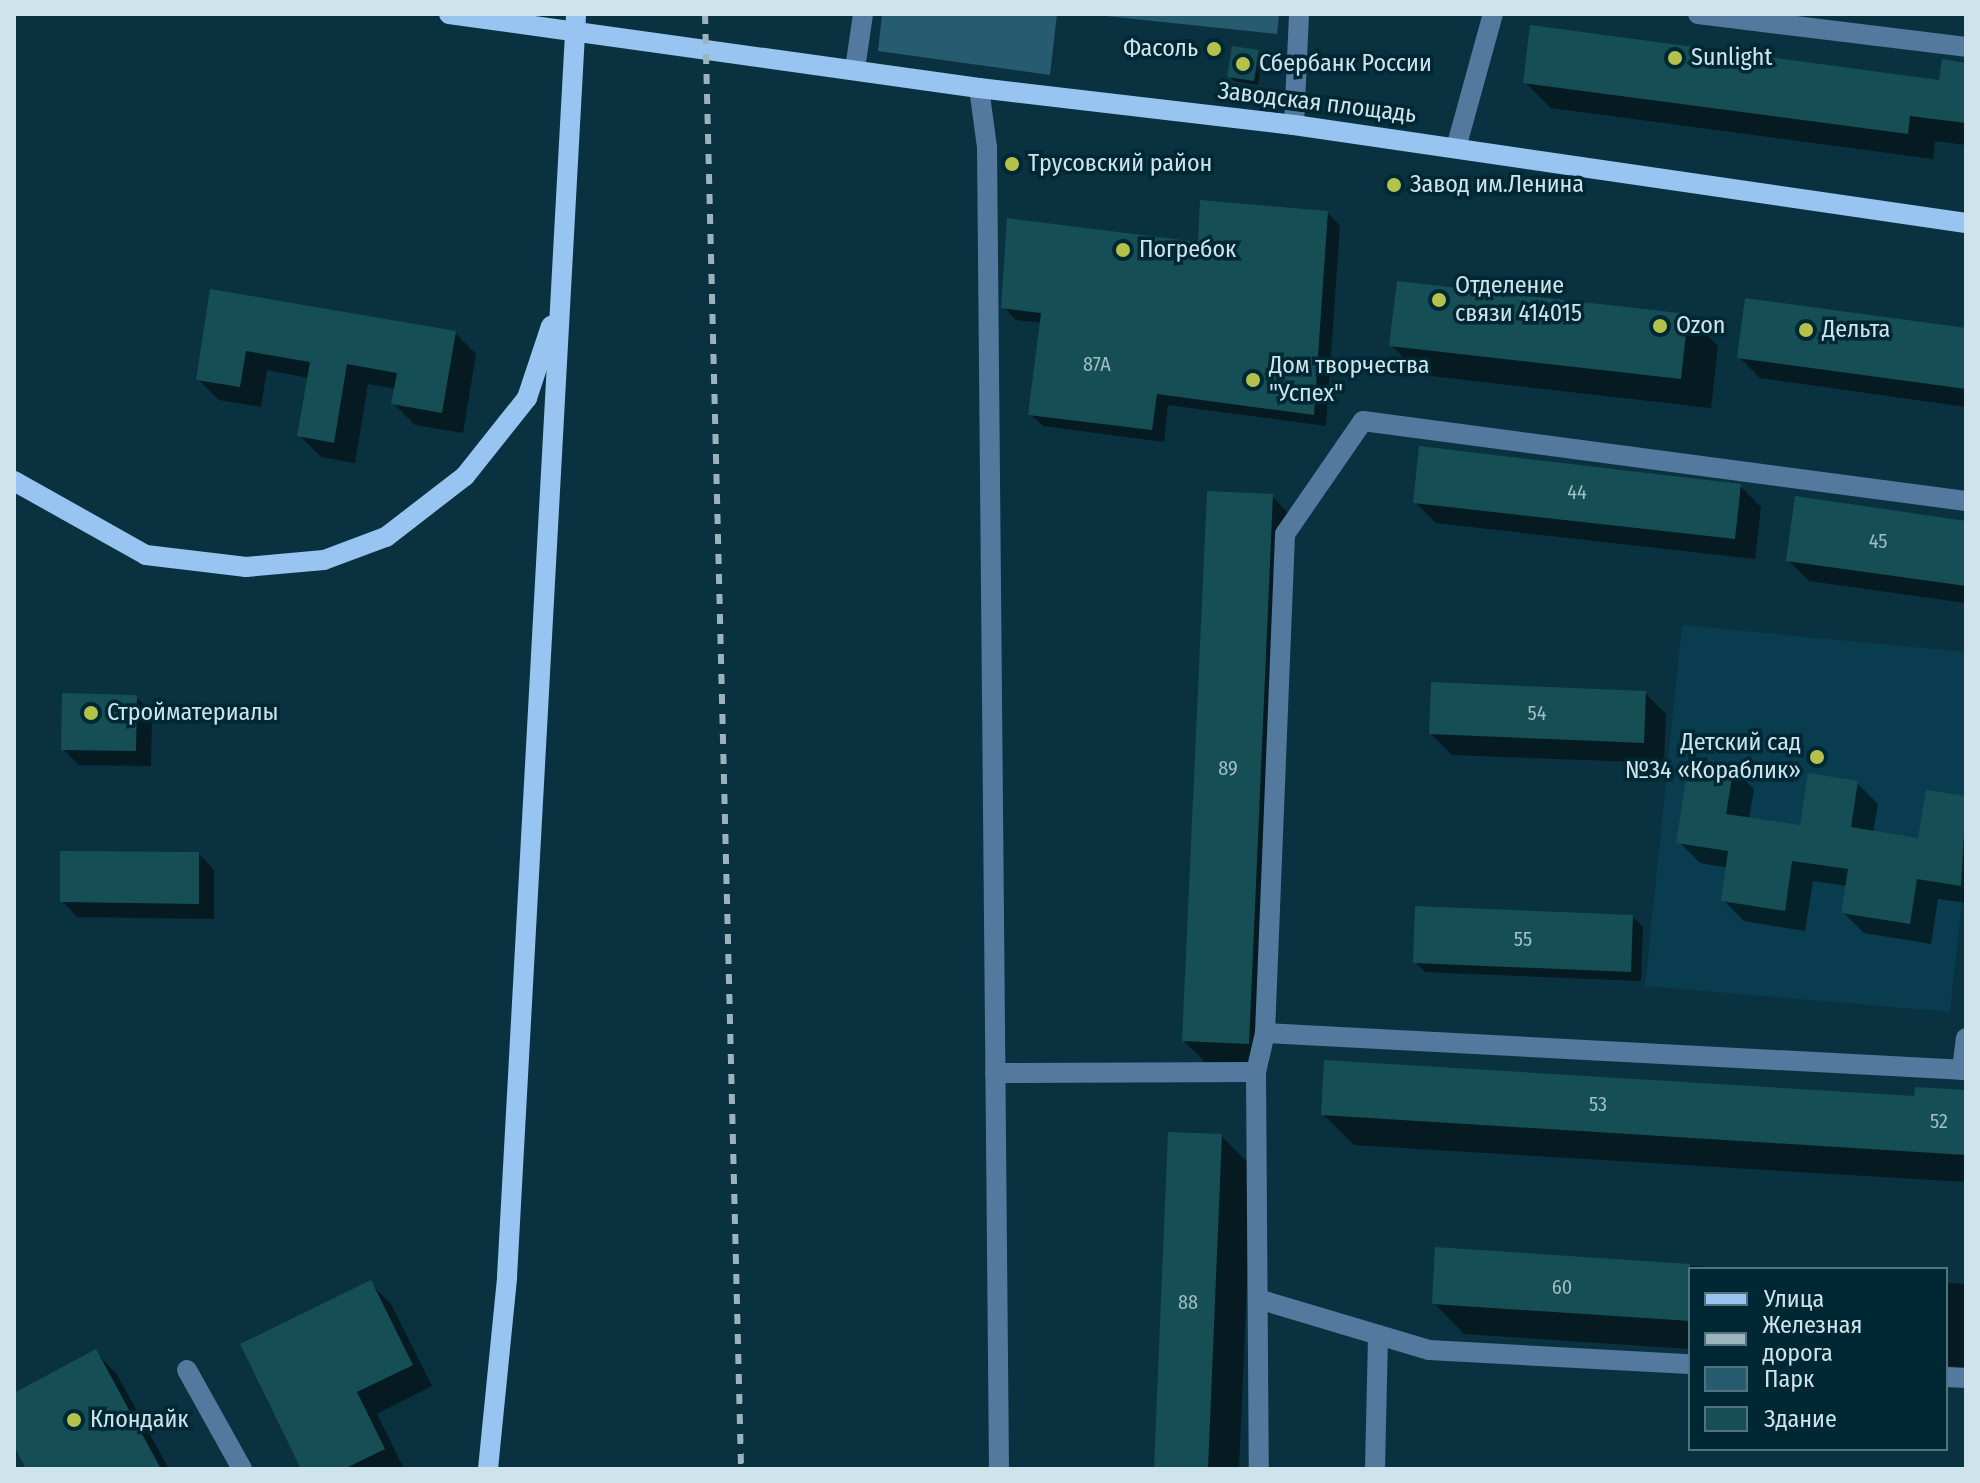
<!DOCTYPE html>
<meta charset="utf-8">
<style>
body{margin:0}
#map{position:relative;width:1980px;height:1483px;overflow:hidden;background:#0a313f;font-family:"Fira Sans Condensed",sans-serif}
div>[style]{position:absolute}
.built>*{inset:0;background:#093c4e}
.green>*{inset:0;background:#275b6f}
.shadow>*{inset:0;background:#0007}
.building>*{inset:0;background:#154f55}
.minor>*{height:20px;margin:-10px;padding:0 10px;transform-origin:10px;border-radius:10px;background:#54799e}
.major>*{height:20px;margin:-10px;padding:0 10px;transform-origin:10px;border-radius:10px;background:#97c4f1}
.rail>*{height:6px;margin-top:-3px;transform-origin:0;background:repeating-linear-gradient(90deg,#9ab3bd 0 10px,transparent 0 20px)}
.dots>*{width:22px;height:22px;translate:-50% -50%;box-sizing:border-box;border:4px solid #002734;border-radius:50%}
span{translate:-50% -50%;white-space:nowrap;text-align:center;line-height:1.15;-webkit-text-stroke:7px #002734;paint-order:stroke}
.number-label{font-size:20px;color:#a0bec6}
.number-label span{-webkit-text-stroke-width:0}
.poi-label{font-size:24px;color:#cfe3ec}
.right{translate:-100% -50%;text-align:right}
.left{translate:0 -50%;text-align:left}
.street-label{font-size:24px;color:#cfe3ec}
.frame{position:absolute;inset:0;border:16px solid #cfe3ec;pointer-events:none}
.legend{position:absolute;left:1688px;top:1267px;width:260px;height:184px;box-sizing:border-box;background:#002734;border:2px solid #53727e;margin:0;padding:10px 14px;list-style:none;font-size:24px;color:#cfe3ec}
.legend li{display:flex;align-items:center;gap:16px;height:40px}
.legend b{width:40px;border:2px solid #53727e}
</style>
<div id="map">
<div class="built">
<div style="clip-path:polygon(1682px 625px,1966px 652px,1966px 863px,1950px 1012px,1645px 986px)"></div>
</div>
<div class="green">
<div style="clip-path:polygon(882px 14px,1057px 14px,1050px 75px,878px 51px)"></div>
<div style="clip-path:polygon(1087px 14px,1279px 14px,1277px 34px)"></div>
</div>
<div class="shadow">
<div style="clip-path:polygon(1258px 52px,1262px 57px,1258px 85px,1234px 81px,1229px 76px)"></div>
<div style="clip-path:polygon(1966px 65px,1966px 145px,1935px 141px,1933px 159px,1551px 108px,1525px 82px,1941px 83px)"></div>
<div style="clip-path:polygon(1328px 213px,1340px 226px,1326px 426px,1168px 405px,1164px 442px,1043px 426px,1030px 414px,1042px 323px,1016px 320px,1004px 307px,1200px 245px)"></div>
<div style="clip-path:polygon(212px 292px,455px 333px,476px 354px,463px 433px,415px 425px,394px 404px,396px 389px,368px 384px,355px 463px,321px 457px,300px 436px,309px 378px,267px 370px,261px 407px,219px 400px,198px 379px)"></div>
<div style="clip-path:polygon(1687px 316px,1718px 346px,1711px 408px,1422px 375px,1391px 345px)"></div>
<div style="clip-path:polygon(1966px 330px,1966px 407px,1760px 378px,1739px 357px)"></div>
<div style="clip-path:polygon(1740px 486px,1761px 507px,1755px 559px,1436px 523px,1415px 502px)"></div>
<div style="clip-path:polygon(1272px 496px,1293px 518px,1269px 1065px,1205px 1062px,1184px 1041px)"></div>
<div style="clip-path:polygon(1966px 523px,1966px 603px,1809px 581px,1788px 560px)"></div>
<div style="clip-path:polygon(1645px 693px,1666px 714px,1664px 763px,1452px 755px,1431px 734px)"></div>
<div style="clip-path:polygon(136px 697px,152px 713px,151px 766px,79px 765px,63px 749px)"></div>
<div style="clip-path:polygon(1733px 768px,1754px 789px,1749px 819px,1801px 827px,1857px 783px,1878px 804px,1873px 833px,1920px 840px,1927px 792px,1966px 798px,1966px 903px,1938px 899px,1931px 944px,1864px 933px,1843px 912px,1847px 886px,1813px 881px,1805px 931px,1744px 921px,1723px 900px,1728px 868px,1700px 863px,1679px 842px)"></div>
<div style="clip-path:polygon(199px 854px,214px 870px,214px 919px,77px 917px,62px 901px)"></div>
<div style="clip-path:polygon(1633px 917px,1643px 927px,1641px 981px,1425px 972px,1415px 962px)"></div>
<div style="clip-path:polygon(1966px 1092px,1966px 1182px,1354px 1145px,1323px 1114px,1916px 1098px)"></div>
<div style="clip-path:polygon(1221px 1136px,1252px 1167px,1239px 1469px,1156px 1469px)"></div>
<div style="clip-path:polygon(1437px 1249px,1738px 1269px,1690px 1269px,1690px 1349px,1464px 1334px,1434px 1303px)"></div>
<div style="clip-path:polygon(370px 1283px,391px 1304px,432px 1386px,377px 1414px,404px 1469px,304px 1469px)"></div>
<div style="clip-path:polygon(1946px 1283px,1966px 1284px,1966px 1367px,1946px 1366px)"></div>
<div style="clip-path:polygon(95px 1352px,116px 1373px,169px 1469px,29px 1469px,14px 1442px,14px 1396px)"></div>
</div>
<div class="building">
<div style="clip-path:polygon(1530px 25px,1939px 80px,1942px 59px,1966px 63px,1966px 123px,1910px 116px,1908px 134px,1523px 83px)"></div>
<div style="clip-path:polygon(1232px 46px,1259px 50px,1254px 81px,1227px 77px)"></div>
<div style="clip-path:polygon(1200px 200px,1328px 211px,1314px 415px,1157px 394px,1152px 430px,1028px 415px,1041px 313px,1001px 308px,1007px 218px,1198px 242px)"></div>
<div style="clip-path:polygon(1397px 281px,1688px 314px,1681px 379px,1389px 346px)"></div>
<div style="clip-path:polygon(210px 289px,456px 331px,442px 413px,391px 404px,397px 373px,347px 364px,334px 443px,297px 436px,310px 362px,246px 351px,240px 387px,196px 380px)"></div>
<div style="clip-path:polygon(1745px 298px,1966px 328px,1966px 389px,1737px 358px)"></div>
<div style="clip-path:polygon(1419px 446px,1741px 484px,1735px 539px,1413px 503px)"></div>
<div style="clip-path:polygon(1207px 491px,1273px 494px,1249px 1044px,1182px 1041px)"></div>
<div style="clip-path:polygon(1795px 496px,1966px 521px,1966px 586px,1786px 561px)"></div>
<div style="clip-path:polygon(1431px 682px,1646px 691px,1644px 743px,1429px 734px)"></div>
<div style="clip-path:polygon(62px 693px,137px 695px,136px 751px,61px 750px)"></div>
<div style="clip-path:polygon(1689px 759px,1734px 766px,1726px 814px,1800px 825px,1808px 773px,1858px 781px,1851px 827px,1918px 838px,1926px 790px,1966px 796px,1961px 886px,1917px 879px,1910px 924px,1841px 913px,1848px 869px,1792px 861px,1785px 911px,1721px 901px,1728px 851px,1676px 843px)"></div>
<div style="clip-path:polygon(60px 851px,199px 852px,199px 904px,60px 902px)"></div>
<div style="clip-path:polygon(1415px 906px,1633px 915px,1631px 972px,1413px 963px)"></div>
<div style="clip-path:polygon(1324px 1060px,1914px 1096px,1915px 1087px,1966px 1090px,1966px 1155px,1321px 1115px)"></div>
<div style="clip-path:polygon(1168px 1132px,1222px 1134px,1208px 1469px,1154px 1469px)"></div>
<div style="clip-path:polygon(1435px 1247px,1690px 1264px,1690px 1321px,1432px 1304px)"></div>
<div style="clip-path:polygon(371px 1280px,413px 1365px,357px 1392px,385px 1449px,344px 1469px,301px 1469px,240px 1344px)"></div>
<div style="clip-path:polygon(96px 1349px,161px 1469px,26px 1469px,14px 1446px,14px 1393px)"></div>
</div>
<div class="minor">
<div style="left:1698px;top:14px;width:270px;rotate:7deg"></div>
<div style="left:855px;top:69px;width:56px;rotate:-81.7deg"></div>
<div style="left:979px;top:88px;width:60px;rotate:82.3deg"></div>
<div style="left:987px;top:147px;width:1322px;rotate:89.48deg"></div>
<div style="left:1294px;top:125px;width:111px;rotate:-87.4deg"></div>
<div style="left:1456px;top:148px;width:139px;rotate:-74.6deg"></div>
<div style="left:1265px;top:1033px;width:499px;rotate:-87.7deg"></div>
<div style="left:1285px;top:534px;width:137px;rotate:-55.4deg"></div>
<div style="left:1363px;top:421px;width:608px;rotate:7.56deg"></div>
<div style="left:1962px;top:1070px;width:32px;rotate:-83deg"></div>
<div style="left:1256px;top:1072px;width:40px;rotate:-77deg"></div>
<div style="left:1265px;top:1033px;width:702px;rotate:3.02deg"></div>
<div style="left:995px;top:1073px;width:261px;rotate:-0.2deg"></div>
<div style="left:1256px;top:1072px;width:397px;rotate:89.6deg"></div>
<div style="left:1258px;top:1299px;width:178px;rotate:16.6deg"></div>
<div style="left:1429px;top:1350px;width:261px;rotate:3.1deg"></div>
<div style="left:187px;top:1370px;width:113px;rotate:60.9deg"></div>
<div style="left:1946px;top:1377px;width:20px;rotate:3deg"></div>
<div style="left:1375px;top:1469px;width:134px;rotate:-88.7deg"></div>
</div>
<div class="major">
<div style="left:449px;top:14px;width:535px;rotate:7.95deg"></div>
<div style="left:979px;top:88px;width:317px;rotate:6.7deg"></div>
<div style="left:1294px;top:125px;width:679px;rotate:8.3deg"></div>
<div style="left:14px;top:481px;width:151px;rotate:29.3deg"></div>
<div style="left:146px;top:555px;width:101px;rotate:6.8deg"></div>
<div style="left:246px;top:567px;width:78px;rotate:-5.1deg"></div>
<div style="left:324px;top:560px;width:66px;rotate:-20.4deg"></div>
<div style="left:386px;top:537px;width:100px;rotate:-37.7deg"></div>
<div style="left:465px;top:476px;width:100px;rotate:-51.5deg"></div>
<div style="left:527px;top:398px;width:76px;rotate:-71.6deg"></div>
<div style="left:488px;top:1469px;width:193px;rotate:-84.3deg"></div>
<div style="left:507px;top:1277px;width:1265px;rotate:-86.87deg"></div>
</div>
<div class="rail">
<div style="left:705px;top:14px;width:1455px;rotate:88.58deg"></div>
</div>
<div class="dots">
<div style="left:1214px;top:49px;background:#b4c24b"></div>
<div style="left:1675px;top:58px;background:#b4c24b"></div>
<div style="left:1243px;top:64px;background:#b4c24b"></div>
<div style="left:1012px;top:164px;background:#b4c24b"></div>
<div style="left:1394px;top:185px;background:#b4c24b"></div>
<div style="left:1123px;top:250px;background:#b4c24b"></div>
<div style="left:1439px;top:300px;background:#b4c24b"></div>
<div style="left:1660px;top:326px;background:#b4c24b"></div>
<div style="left:1806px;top:330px;background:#b4c24b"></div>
<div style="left:1253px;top:380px;background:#b4c24b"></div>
<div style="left:91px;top:713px;background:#b4c24b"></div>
<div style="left:1817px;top:757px;background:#b4c24b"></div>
<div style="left:74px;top:1420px;background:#b4c24b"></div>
</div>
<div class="number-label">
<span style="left:1097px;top:364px">87А</span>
<span style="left:1577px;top:492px">44</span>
<span style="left:1878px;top:541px">45</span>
<span style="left:1537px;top:713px">54</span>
<span style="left:1228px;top:768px">89</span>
<span style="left:1523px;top:939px">55</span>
<span style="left:1598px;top:1104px">53</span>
<span style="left:1939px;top:1121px">52</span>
<span style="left:1562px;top:1287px">60</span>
<span style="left:1188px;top:1302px">88</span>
</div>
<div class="poi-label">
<span class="right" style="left:1198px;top:49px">Фасоль</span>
<span class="left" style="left:1691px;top:58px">Sunlight</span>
<span class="left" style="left:1259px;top:64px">Сбербанк России</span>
<span class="left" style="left:1028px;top:164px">Трусовский район</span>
<span class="left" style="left:1410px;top:185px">Завод им.Ленина</span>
<span class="left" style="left:1139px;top:250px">Погребок</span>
<span class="left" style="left:1455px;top:300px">Отделение<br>связи 414015</span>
<span class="left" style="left:1676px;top:326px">Ozon</span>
<span class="left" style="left:1822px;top:330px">Дельта</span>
<span class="left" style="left:1269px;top:380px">Дом творчества<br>"Успех"</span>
<span class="left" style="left:107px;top:713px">Стройматериалы</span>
<span class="right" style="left:1801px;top:757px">Детский сад<br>№34 «Кораблик»</span>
<span class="left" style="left:90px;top:1420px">Клондайк</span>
</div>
<div class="street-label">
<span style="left:1317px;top:103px;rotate:7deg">Заводская площадь</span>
</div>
<div class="frame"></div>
<ul class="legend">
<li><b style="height:10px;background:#97c4f1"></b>Улица</li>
<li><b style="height:10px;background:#9ab3bd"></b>Железная дорога</li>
<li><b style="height:22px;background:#275b6f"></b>Парк</li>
<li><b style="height:22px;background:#154f55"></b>Здание</li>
</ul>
</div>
